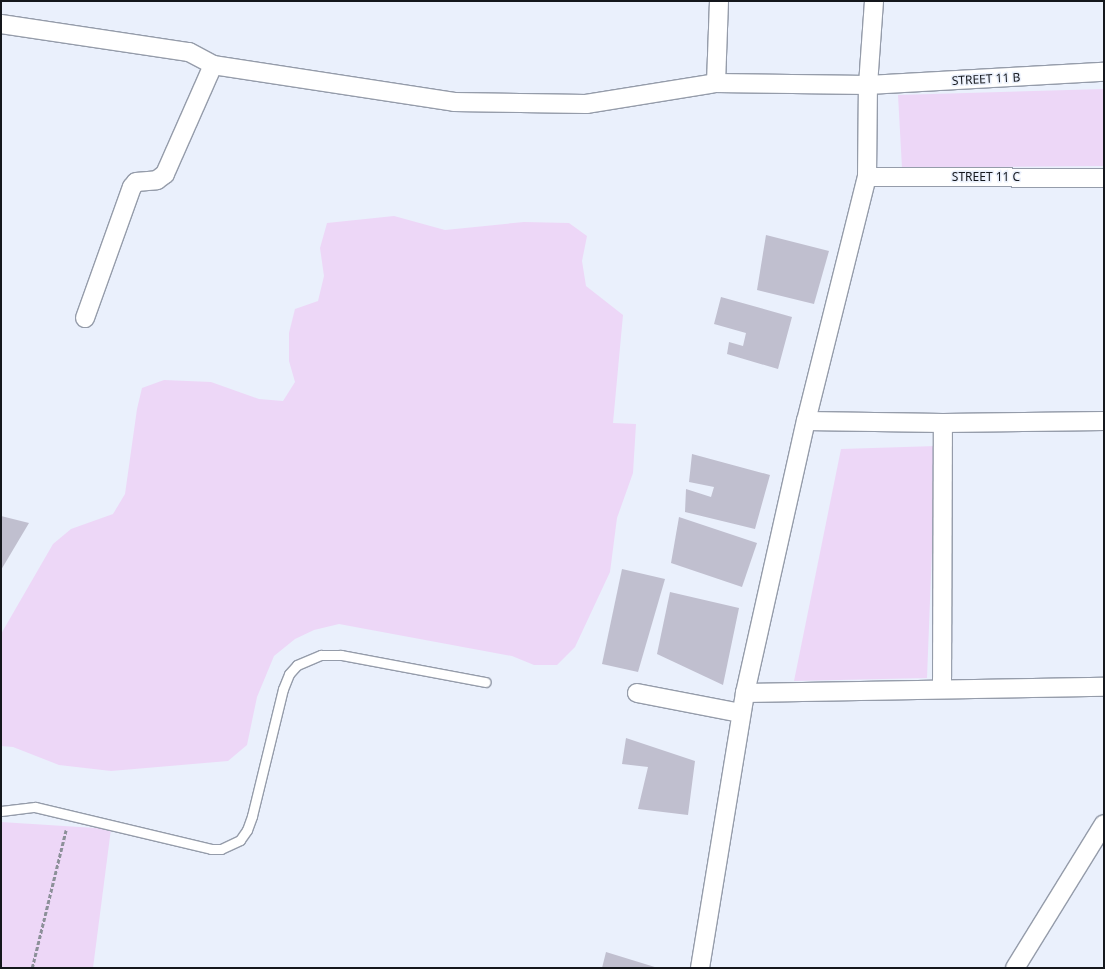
<!DOCTYPE html>
<style>
body{margin:0}
#map{position:relative;width:1105px;height:969px;overflow:hidden;background:#eaf0fc;font-family:"Noto Sans",sans-serif}
div>[style]{position:absolute}
.green>*{inset:0;background:#edd7f7}
.building>*{inset:0;background:#c0bfcf}
.path>*{height:2.5px;margin-top:-1.25px;transform-origin:0;background:repeating-linear-gradient(90deg,#8c9099 0 4px,transparent 0 6px)}
.roads{filter:drop-shadow(1px 0 #959caa) drop-shadow(-1px 0 #959caa) drop-shadow(0 1px #959caa) drop-shadow(0 -1px #959caa)}
.lane>*{height:9px;margin:-4.5px;padding:0 4.5px;transform-origin:4.5px;border-radius:4.5px;background:#fff}
.street>*{height:18px;margin:-9px;padding:0 9px;transform-origin:9px;border-radius:9px;background:#fff}
span{translate:-50% -50%;white-space:nowrap;text-align:center;line-height:1.15;-webkit-text-stroke:3px #eaf0fc;paint-order:stroke}
.street-label{font-size:12px;color:#14171c}
.frame{position:absolute;inset:0;border:2px solid #14171c;pointer-events:none}
</style>
<div id="map">
<div class="green">
<div style="clip-path:polygon(1104px 89px,1104px 166px,902px 168px,898px 95px)"></div>
<div style="clip-path:polygon(394px 216px,445px 230px,524px 222px,569px 223px,587px 236px,582px 261px,586px 286px,623px 315px,613px 423px,636px 424px,633px 473px,617px 518px,610px 572px,575px 647px,557px 665px,534px 665px,512px 656px,339px 624px,314px 630px,295px 639px,274px 656px,257px 697px,247px 745px,228px 761px,111px 771px,59px 765px,13px 747px,1px 746px,1px 634px,53px 544px,71px 529px,113px 514px,125px 494px,137px 409px,142px 388px,164px 380px,211px 382px,259px 399px,283px 401px,295px 382px,289px 361px,289px 333px,295px 309px,318px 301px,324px 276px,320px 248px,327px 223px)"></div>
<div style="clip-path:polygon(936px 446px,927px 678px,794px 681px,841px 449px)"></div>
<div style="clip-path:polygon(1px 822px,111px 829px,93px 968px,1px 968px)"></div>
</div>
<div class="building">
<div style="clip-path:polygon(766px 235px,829px 251px,814px 304px,757px 290px)"></div>
<div style="clip-path:polygon(721px 297px,792px 317px,778px 369px,727px 354px,729px 342px,743px 346px,746px 333px,714px 324px)"></div>
<div style="clip-path:polygon(692px 454px,770px 475px,755px 529px,685px 512px,686px 489px,711px 497px,714px 487px,689px 482px)"></div>
<div style="clip-path:polygon(1px 516px,29px 523px,1px 570px)"></div>
<div style="clip-path:polygon(679px 517px,757px 543px,742px 587px,671px 563px)"></div>
<div style="clip-path:polygon(622px 569px,665px 579px,638px 672px,602px 664px)"></div>
<div style="clip-path:polygon(670px 592px,739px 608px,723px 685px,657px 654px)"></div>
<div style="clip-path:polygon(626px 738px,695px 761px,688px 815px,638px 809px,648px 767px,622px 764px)"></div>
<div style="clip-path:polygon(606px 952px,658px 968px,602px 968px)"></div>
</div>
<div class="path">
<div style="left:32px;top:968px;width:142px;rotate:-76.2deg"></div>
</div>
<div class="roads">
<div class="lane">
<div style="left:1px;top:811px;width:34px;rotate:-7deg"></div>
<div style="left:35px;top:807px;width:181px;rotate:13.4deg"></div>
<div style="left:211px;top:849px;width:10px"></div>
<div style="left:221px;top:849px;width:21px;rotate:-25deg"></div>
<div style="left:240px;top:840px;width:12px;rotate:-55deg"></div>
<div style="left:247px;top:830px;width:15px;rotate:-70deg"></div>
<div style="left:252px;top:816px;width:131px;rotate:-76.3deg"></div>
<div style="left:283px;top:689px;width:16px;rotate:-68deg"></div>
<div style="left:289px;top:674px;width:12px;rotate:-48deg"></div>
<div style="left:297px;top:665px;width:26px;rotate:-23deg"></div>
<div style="left:321px;top:655px;width:20px"></div>
<div style="left:341px;top:655px;width:147px;rotate:10.6deg"></div>
</div>
<div class="street">
<div style="left:1px;top:24px;width:190px;rotate:8.5deg"></div>
<div style="left:189px;top:52px;width:27px;rotate:28deg"></div>
<div style="left:213px;top:65px;width:244px;rotate:8.7deg"></div>
<div style="left:454px;top:102px;width:132px;rotate:0.9deg"></div>
<div style="left:586px;top:104px;width:132px;rotate:-9.2deg"></div>
<div style="left:716px;top:83px;width:152px;rotate:0.8deg"></div>
<div style="left:868px;top:85px;width:236px;rotate:-3.2deg"></div>
<div style="left:716px;top:83px;width:82px;rotate:-87.9deg"></div>
<div style="left:867px;top:177px;width:237px;rotate:0.2deg"></div>
<div style="left:85px;top:318px;width:139px;rotate:-70.3deg"></div>
<div style="left:132px;top:187px;width:6px;rotate:-51deg"></div>
<div style="left:136px;top:182px;width:21px;rotate:-5deg"></div>
<div style="left:157px;top:180px;width:10px;rotate:-37deg"></div>
<div style="left:165px;top:174px;width:119px;rotate:-66.2deg"></div>
<div style="left:806px;top:421px;width:137px;rotate:0.8deg"></div>
<div style="left:943px;top:423px;width:161px;rotate:-0.7deg"></div>
<div style="left:942px;top:689px;width:266px;rotate:-89.8deg"></div>
<div style="left:637px;top:693px;width:106px;rotate:10.9deg"></div>
<div style="left:745px;top:693px;width:359px;rotate:-1deg"></div>
<div style="left:700px;top:968px;width:279px;rotate:-80.7deg"></div>
<div style="left:745px;top:693px;width:279px;rotate:-77.4deg"></div>
<div style="left:806px;top:421px;width:252px;rotate:-76deg"></div>
<div style="left:867px;top:177px;width:92px;rotate:-89.4deg"></div>
<div style="left:868px;top:85px;width:84px;rotate:-85.9deg"></div>
<div style="left:1015px;top:968px;width:169px;rotate:-58.3deg"></div>
</div>
</div>
<div class="street-label">
<span style="left:986px;top:79px;rotate:-3deg">STREET 11 B</span>
<span style="left:986px;top:177px">STREET 11 C</span>
</div>
<div class="frame"></div>
</div>
